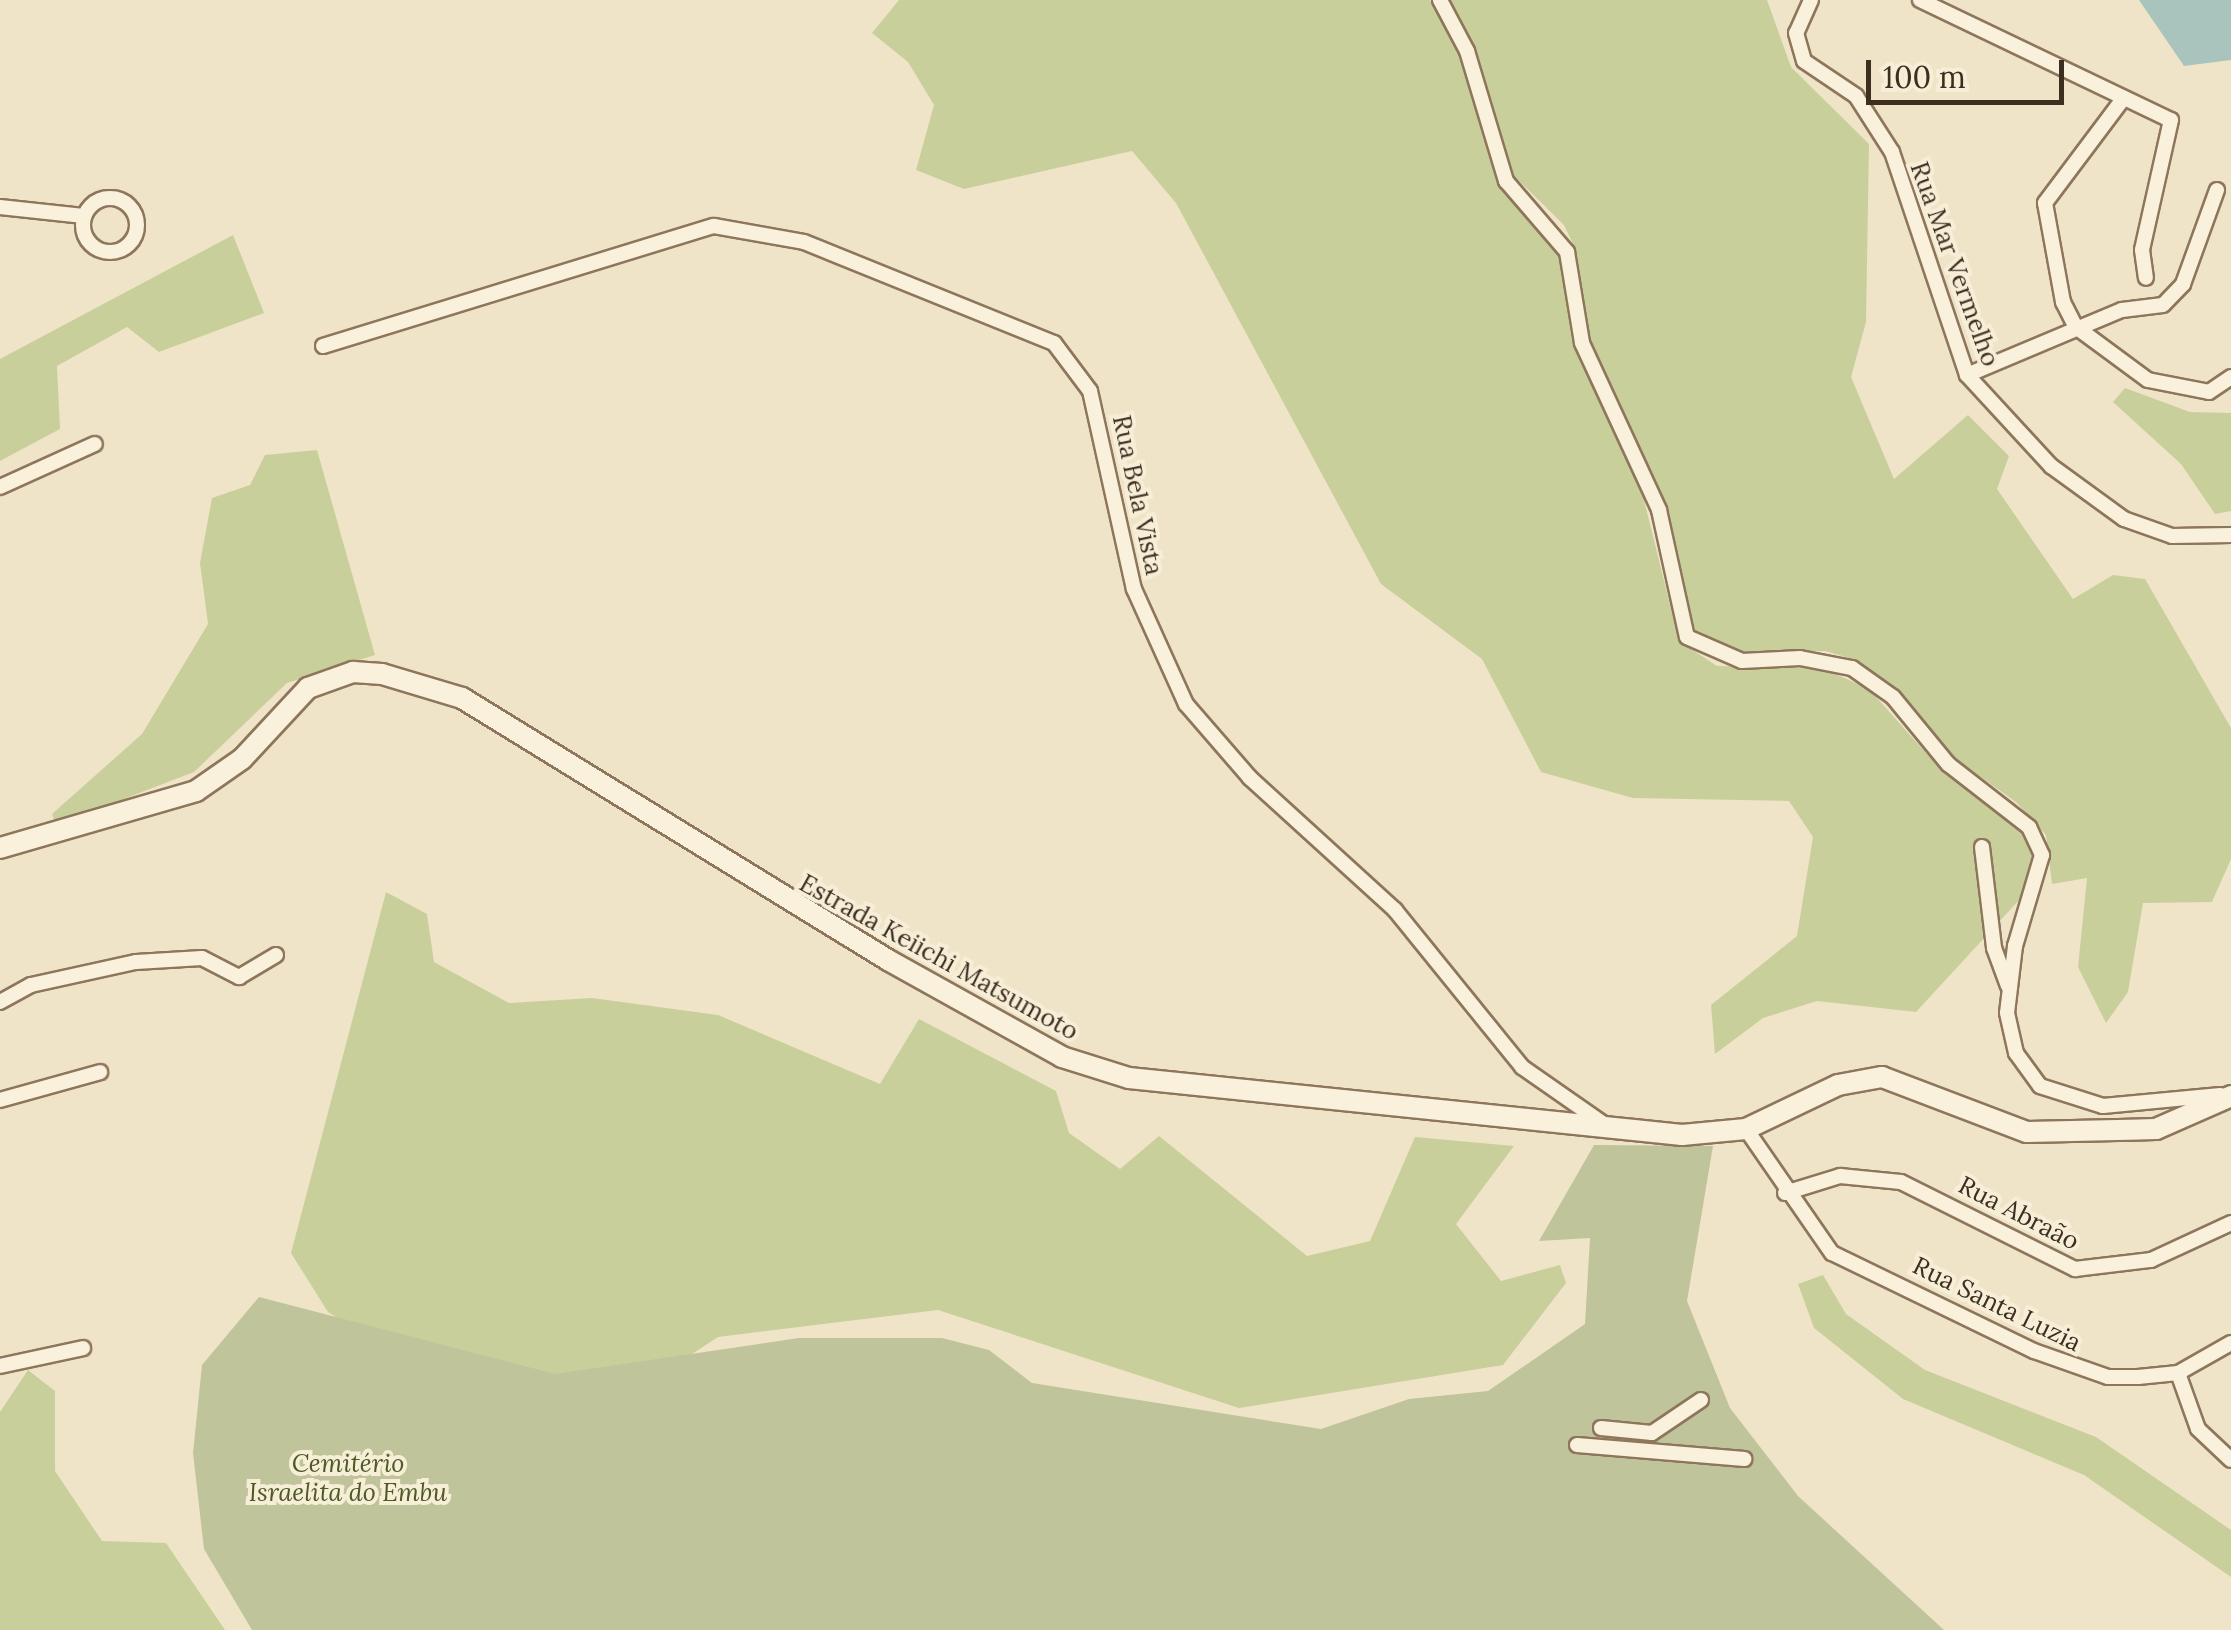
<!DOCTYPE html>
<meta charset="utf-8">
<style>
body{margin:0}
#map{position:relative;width:2231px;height:1630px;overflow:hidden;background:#f0e4c8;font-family:Lora,serif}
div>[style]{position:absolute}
.green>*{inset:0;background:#c9cf9b}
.cemetery>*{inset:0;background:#bfc49a}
.water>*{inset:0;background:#a9c4bc}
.roads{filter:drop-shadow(2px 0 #8d765c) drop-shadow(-2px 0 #8d765c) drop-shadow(0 2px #8d765c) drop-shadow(0 -2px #8d765c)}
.street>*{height:14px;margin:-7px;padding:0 7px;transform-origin:7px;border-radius:7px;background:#faf1dc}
.street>.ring{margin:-7px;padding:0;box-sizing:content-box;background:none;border:14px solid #faf1dc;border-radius:50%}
.secondary>*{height:20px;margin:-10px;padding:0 10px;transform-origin:10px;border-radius:10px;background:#faf1dc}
span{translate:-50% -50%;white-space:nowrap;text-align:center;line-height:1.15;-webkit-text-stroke:8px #f7eed8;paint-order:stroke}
.street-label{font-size:25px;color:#3d2e20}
.park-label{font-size:25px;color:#4d5a26;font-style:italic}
.scale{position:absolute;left:1866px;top:60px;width:198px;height:45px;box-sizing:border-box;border:5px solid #3d2e20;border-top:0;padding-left:12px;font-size:30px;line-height:35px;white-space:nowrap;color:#3d2e20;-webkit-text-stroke:8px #f7eed8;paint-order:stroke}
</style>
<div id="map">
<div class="green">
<div style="clip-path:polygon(899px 0,1430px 0,1459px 54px,1499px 186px,1559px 255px,1573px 345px,1639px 480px,1679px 641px,1717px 666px,1822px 668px,1869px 689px,1942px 771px,2022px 833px,2033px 857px,2021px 898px,1916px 1012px,1817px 1001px,1763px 1018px,1715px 1054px,1711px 1005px,1797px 936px,1813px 837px,1789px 801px,1633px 798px,1541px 772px,1482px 659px,1381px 584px,1176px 203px,1132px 151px,964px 189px,916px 170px,934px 105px,908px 62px,872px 33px)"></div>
<div style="clip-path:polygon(1450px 0,1767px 0,1791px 67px,1869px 144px,1866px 322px,1851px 377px,1894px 479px,1968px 415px,2009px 456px,1997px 489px,2073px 599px,2113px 575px,2145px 579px,2231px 728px,2231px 859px,2212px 902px,2143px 903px,2128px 992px,2106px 1023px,2078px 967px,2087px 878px,2052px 884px,2046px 835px,2016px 802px,1954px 758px,1899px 691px,1856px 660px,1825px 651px,1742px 652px,1695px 632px,1667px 507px,1590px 340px,1576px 250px,1564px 225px,1514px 176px,1475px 48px)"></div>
<div style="clip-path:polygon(233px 235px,264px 313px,159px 352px,127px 327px,57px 366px,60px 429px,0 461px,0 359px)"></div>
<div style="clip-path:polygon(2125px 388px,2190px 412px,2231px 413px,2231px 511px,2215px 514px,2181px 464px,2113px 402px)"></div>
<div style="clip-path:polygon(317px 450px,375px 655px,287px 683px,194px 772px,56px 825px,52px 814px,142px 734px,208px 624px,200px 563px,212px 498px,250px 485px,265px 455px)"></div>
<div style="clip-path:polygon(386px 892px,427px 914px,434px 962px,509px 1003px,592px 998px,718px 1015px,880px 1084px,919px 1019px,1056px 1091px,1069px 1133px,1120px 1169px,1159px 1136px,1307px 1256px,1370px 1241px,1415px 1137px,1514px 1146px,1456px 1224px,1501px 1281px,1560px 1265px,1566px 1283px,1503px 1365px,1239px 1408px,938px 1310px,718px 1337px,614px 1405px,428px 1376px,328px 1312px,291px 1253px)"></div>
<div style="clip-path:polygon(1823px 1275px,1846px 1314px,1925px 1370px,2096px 1437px,2231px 1530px,2231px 1577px,2084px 1475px,1903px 1399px,1814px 1328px,1798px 1284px)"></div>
<div style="clip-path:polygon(28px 1370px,55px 1391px,55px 1471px,102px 1541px,166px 1543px,225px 1630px,0 1630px,0 1412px)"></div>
</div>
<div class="cemetery">
<div style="clip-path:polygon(1594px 1145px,1713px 1146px,1687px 1301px,1730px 1408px,1798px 1496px,1944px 1630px,252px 1630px,204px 1549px,193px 1453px,202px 1365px,259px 1297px,555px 1374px,799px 1338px,942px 1338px,989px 1350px,1032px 1383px,1321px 1429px,1409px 1399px,1488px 1391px,1585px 1324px,1590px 1238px,1539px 1241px)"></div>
</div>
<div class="water">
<div style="clip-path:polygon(2139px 0,2231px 0,2231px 60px,2184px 66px)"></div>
</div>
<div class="roads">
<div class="street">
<div style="left:1440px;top:0;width:58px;rotate:62.1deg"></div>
<div style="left:1467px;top:51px;width:136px;rotate:73.3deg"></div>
<div style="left:1506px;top:181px;width:94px;rotate:49.3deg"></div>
<div style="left:1567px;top:252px;width:92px;rotate:80.6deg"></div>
<div style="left:1582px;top:343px;width:184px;rotate:65.2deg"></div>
<div style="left:1659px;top:510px;width:130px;rotate:77.6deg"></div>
<div style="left:1687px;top:637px;width:60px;rotate:23.6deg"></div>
<div style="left:1742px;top:661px;width:58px;rotate:-3deg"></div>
<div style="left:1800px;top:658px;width:53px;rotate:10.9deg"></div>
<div style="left:1852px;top:668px;width:50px;rotate:35.3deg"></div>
<div style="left:1893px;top:697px;width:87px;rotate:50.6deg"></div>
<div style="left:1948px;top:764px;width:103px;rotate:37.9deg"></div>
<div style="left:2029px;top:827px;width:31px;rotate:65deg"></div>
<div style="left:2042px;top:855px;width:95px;rotate:106.5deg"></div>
<div style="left:2015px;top:946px;width:67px;rotate:96.8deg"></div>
<div style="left:2007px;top:1013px;width:41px;rotate:77.3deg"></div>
<div style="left:2016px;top:1053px;width:41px;rotate:54deg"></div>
<div style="left:2040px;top:1086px;width:66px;rotate:17.6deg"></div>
<div style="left:2103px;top:1106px;width:118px;rotate:-5.4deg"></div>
<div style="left:1811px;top:0;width:36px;rotate:114deg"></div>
<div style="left:1796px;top:33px;width:29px;rotate:74deg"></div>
<div style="left:1804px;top:61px;width:63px;rotate:33.9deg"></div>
<div style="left:1856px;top:96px;width:67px;rotate:57.3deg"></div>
<div style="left:1892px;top:152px;width:235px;rotate:71.4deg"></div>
<div style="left:1967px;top:375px;width:124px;rotate:47.3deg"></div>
<div style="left:2051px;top:466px;width:90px;rotate:36deg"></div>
<div style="left:2124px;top:519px;width:51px;rotate:19.5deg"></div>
<div style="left:2172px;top:536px;width:59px;rotate:-1deg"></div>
<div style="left:1920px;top:0;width:278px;rotate:25.6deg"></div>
<div style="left:2171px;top:120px;width:133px;rotate:102.6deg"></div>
<div style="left:2142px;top:250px;width:28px;rotate:82deg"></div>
<div style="left:2123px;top:99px;width:130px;rotate:126.9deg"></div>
<div style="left:2045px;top:203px;width:101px;rotate:79.7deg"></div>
<div style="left:2063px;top:302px;width:28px;rotate:63deg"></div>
<div style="left:2076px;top:327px;width:89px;rotate:36.4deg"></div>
<div style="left:2148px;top:380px;width:62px;rotate:11.1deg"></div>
<div style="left:2209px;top:392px;width:27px;rotate:-34deg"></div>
<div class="ring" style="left:83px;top:198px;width:40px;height:40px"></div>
<div style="left:0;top:207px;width:84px;rotate:6.1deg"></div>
<div style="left:323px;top:346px;width:409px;rotate:-17.1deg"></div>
<div style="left:714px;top:226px;width:91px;rotate:10.1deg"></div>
<div style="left:804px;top:242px;width:270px;rotate:22deg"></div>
<div style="left:1054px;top:343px;width:60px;rotate:53.1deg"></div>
<div style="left:1090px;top:391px;width:203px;rotate:77.5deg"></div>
<div style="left:1134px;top:589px;width:126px;rotate:65.7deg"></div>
<div style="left:1186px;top:704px;width:98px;rotate:49.1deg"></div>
<div style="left:1250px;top:778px;width:196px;rotate:42.3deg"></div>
<div style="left:1395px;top:910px;width:202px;rotate:51deg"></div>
<div style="left:1522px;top:1067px;width:105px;rotate:34.9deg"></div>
<div style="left:1967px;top:375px;width:168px;rotate:-22.8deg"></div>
<div style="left:2122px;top:310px;width:41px;rotate:-7deg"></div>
<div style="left:2163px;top:305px;width:29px;rotate:-46deg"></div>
<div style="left:2183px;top:284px;width:100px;rotate:-70.1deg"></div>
<div style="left:0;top:487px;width:104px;rotate:-24.4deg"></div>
<div style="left:1982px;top:847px;width:102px;rotate:83.2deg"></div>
<div style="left:1994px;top:948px;width:40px;rotate:69.8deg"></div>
<div style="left:0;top:1002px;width:35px;rotate:-29deg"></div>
<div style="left:31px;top:985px;width:107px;rotate:-12.4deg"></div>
<div style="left:136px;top:962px;width:66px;rotate:-3.5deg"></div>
<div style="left:202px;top:958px;width:42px;rotate:27.2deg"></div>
<div style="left:239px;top:977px;width:43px;rotate:-30.7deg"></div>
<div style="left:0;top:1100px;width:104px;rotate:-15.6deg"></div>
<div style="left:1746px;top:1129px;width:151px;rotate:55.3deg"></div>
<div style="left:1832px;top:1253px;width:225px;rotate:25.9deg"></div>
<div style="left:2034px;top:1351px;width:78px;rotate:19.4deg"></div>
<div style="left:2108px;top:1377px;width:30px"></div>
<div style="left:2138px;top:1377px;width:40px;rotate:-5.7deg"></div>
<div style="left:2178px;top:1373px;width:61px;rotate:-29.5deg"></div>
<div style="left:1785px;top:1193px;width:58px;rotate:-17.2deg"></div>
<div style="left:1840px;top:1176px;width:61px;rotate:5.6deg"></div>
<div style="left:1901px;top:1182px;width:195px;rotate:26.6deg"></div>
<div style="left:2075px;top:1269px;width:77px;rotate:-6.8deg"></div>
<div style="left:2151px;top:1260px;width:88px;rotate:-24.8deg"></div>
<div style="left:0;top:1366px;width:85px;rotate:-12.2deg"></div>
<div style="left:2178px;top:1373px;width:59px;rotate:70.3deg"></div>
<div style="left:2198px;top:1429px;width:45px;rotate:43.2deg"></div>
<div style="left:1601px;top:1428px;width:51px;rotate:5.6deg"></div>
<div style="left:1652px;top:1433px;width:59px;rotate:-34deg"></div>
<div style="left:1577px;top:1445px;width:168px;rotate:4.8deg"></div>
</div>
<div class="secondary">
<div style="left:0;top:848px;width:204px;rotate:-16.2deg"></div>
<div style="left:196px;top:791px;width:56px;rotate:-34.8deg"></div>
<div style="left:242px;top:759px;width:97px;rotate:-47.1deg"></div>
<div style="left:308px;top:688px;width:48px;rotate:-19.6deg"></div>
<div style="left:353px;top:672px;width:29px;rotate:4deg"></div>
<div style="left:382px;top:674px;width:84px;rotate:16.7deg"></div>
<div style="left:462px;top:698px;width:500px;rotate:31.59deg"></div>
<div style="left:888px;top:960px;width:199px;rotate:29.1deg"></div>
<div style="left:1062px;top:1057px;width:70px;rotate:17.4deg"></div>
<div style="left:1129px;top:1078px;width:556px;rotate:5.88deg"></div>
<div style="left:1682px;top:1135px;width:64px;rotate:-5.4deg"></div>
<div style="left:1746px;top:1129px;width:102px;rotate:-25.6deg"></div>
<div style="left:1838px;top:1085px;width:45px;rotate:-10.3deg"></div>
<div style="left:1882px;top:1077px;width:155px;rotate:20.8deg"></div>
<div style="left:2027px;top:1132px;width:129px;rotate:-1.3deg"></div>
<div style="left:2156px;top:1129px;width:82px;rotate:-23.7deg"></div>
</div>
</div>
<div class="street-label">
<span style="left:1955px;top:264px;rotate:70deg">Rua Mar Vermelho</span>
<span style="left:1138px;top:495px;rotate:78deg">Rua Bela Vista</span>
<span style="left:939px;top:957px;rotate:29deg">Estrada Keiichi Matsumoto</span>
<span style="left:2019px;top:1213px;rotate:27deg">Rua Abraão</span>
<span style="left:1997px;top:1304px;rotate:26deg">Rua Santa Luzia</span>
</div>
<div class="park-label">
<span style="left:348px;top:1478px">Cemitério<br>Israelita do Embu</span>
</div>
<div class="scale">100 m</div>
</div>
